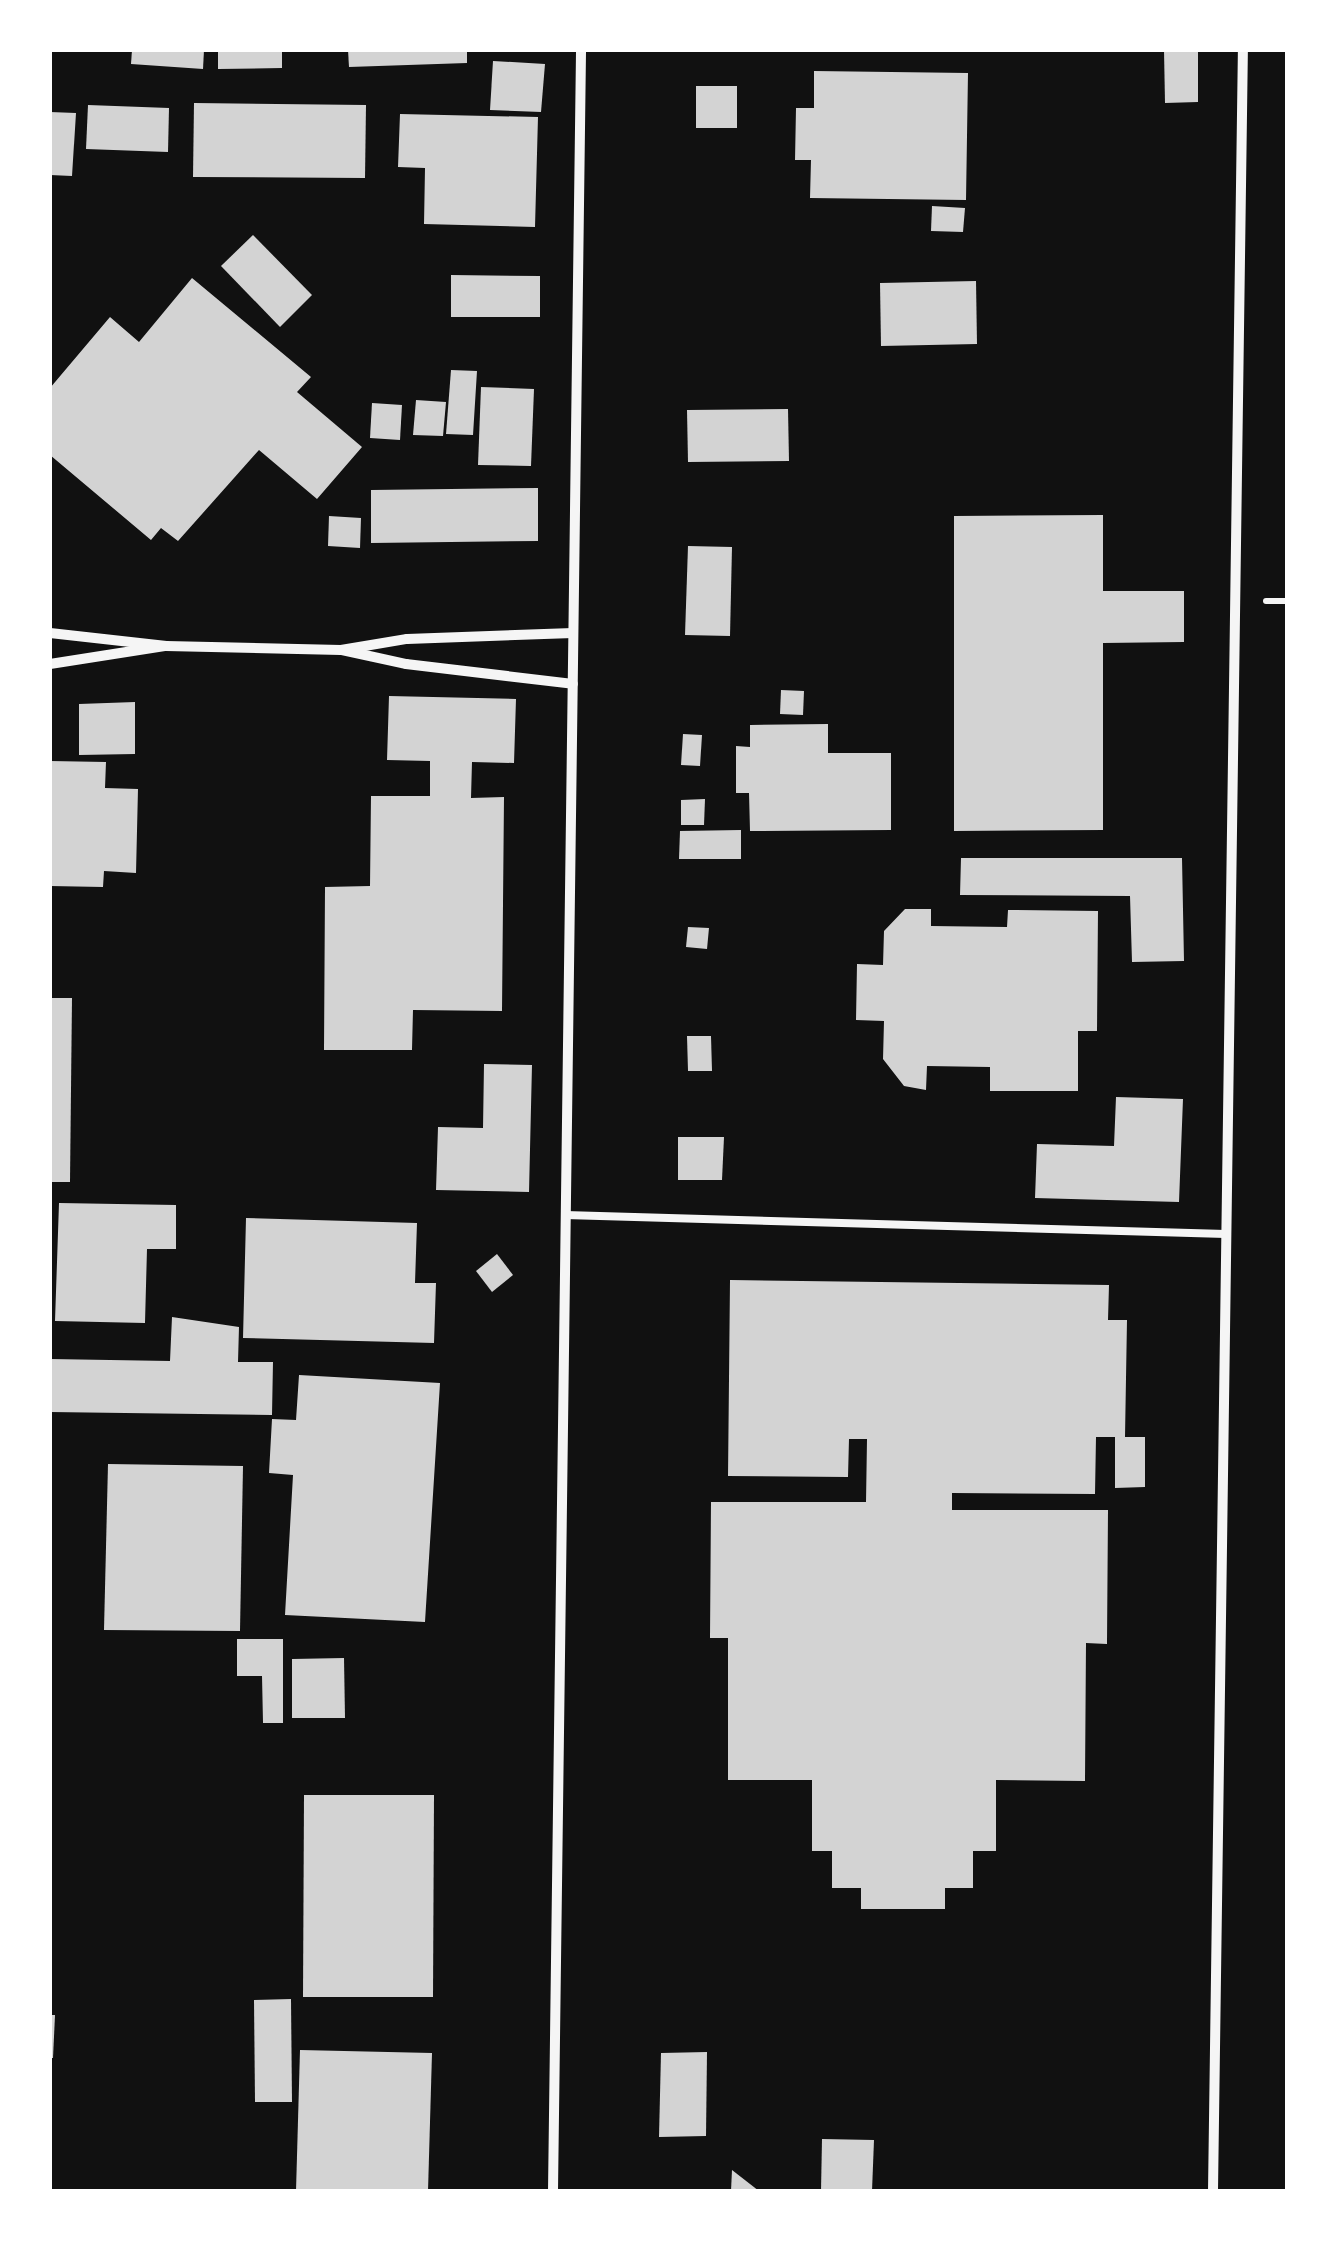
<!DOCTYPE html>
<style>
body{margin:0}
#map{position:relative;width:1337px;height:2241px;overflow:hidden;background:#111;font-family:"Exo 2",sans-serif}
div>[style]{position:absolute}
.building>*{inset:0;background:#d3d3d3}
.path>*{height:6px;margin:-3px;padding:0 3px;transform-origin:3px;border-radius:3px;background:#f5f5f5}
.service>*{height:8px;margin:-4px;padding:0 4px;transform-origin:4px;border-radius:4px;background:#f5f5f5}
.minor>*{height:10px;margin:-5px;padding:0 5px;transform-origin:5px;border-radius:5px;background:#f5f5f5}
span{translate:-50% -50%;white-space:nowrap;text-align:center;line-height:1.15;-webkit-text-stroke:10px #fff;paint-order:stroke}
.frame{position:absolute;inset:0;border:52px solid #fff;pointer-events:none}
</style>
<div id="map">
<div class="building">
<div style="clip-path:polygon(132px 50px,204px 50px,203px 69px,131px 64px)"></div>
<div style="clip-path:polygon(218px 50px,282px 50px,282px 68px,218px 69px)"></div>
<div style="clip-path:polygon(348px 50px,467px 50px,467px 63px,349px 67px)"></div>
<div style="clip-path:polygon(1164px 50px,1198px 50px,1198px 102px,1165px 103px)"></div>
<div style="clip-path:polygon(493px 61px,545px 64px,541px 112px,490px 110px)"></div>
<div style="clip-path:polygon(814px 71px,968px 73px,966px 200px,810px 198px,811px 160px,795px 160px,796px 108px,814px 108px)"></div>
<div style="clip-path:polygon(696px 86px,737px 86px,737px 128px,696px 128px)"></div>
<div style="clip-path:polygon(194px 103px,366px 105px,365px 178px,193px 177px)"></div>
<div style="clip-path:polygon(88px 105px,169px 108px,168px 152px,86px 149px)"></div>
<div style="clip-path:polygon(50px 112px,76px 113px,72px 176px,50px 175px)"></div>
<div style="clip-path:polygon(400px 114px,538px 117px,535px 227px,424px 224px,425px 168px,398px 167px)"></div>
<div style="clip-path:polygon(932px 206px,965px 208px,963px 232px,931px 231px)"></div>
<div style="clip-path:polygon(253px 235px,312px 295px,280px 327px,221px 266px)"></div>
<div style="clip-path:polygon(451px 275px,540px 276px,540px 317px,451px 317px)"></div>
<div style="clip-path:polygon(192px 278px,311px 377px,297px 392px,362px 447px,317px 499px,259px 450px,178px 541px,161px 528px,151px 540px,50px 455px,50px 388px,110px 317px,139px 342px)"></div>
<div style="clip-path:polygon(976px 281px,977px 344px,881px 346px,880px 283px)"></div>
<div style="clip-path:polygon(451px 370px,477px 371px,473px 435px,446px 434px)"></div>
<div style="clip-path:polygon(481px 387px,534px 389px,531px 466px,478px 465px)"></div>
<div style="clip-path:polygon(416px 400px,446px 402px,443px 436px,413px 435px)"></div>
<div style="clip-path:polygon(372px 403px,402px 405px,400px 440px,370px 438px)"></div>
<div style="clip-path:polygon(788px 409px,789px 461px,688px 462px,687px 410px)"></div>
<div style="clip-path:polygon(538px 488px,538px 541px,371px 543px,371px 490px)"></div>
<div style="clip-path:polygon(1103px 515px,1103px 591px,1184px 591px,1184px 642px,1103px 643px,1103px 830px,954px 831px,954px 516px)"></div>
<div style="clip-path:polygon(329px 516px,361px 518px,360px 548px,328px 546px)"></div>
<div style="clip-path:polygon(688px 546px,732px 547px,730px 636px,685px 635px)"></div>
<div style="clip-path:polygon(781px 690px,804px 691px,803px 715px,780px 714px)"></div>
<div style="clip-path:polygon(389px 696px,516px 699px,514px 763px,472px 762px,471px 798px,504px 797px,502px 1011px,413px 1010px,412px 1050px,324px 1050px,325px 887px,370px 886px,371px 796px,430px 796px,430px 761px,387px 760px)"></div>
<div style="clip-path:polygon(135px 702px,135px 754px,79px 755px,79px 704px)"></div>
<div style="clip-path:polygon(828px 724px,828px 753px,891px 753px,891px 830px,750px 831px,749px 793px,736px 793px,736px 746px,750px 747px,750px 725px)"></div>
<div style="clip-path:polygon(683px 734px,702px 735px,700px 766px,681px 765px)"></div>
<div style="clip-path:polygon(50px 761px,106px 762px,105px 788px,138px 789px,136px 873px,104px 871px,103px 887px,50px 886px)"></div>
<div style="clip-path:polygon(705px 799px,704px 825px,681px 825px,681px 800px)"></div>
<div style="clip-path:polygon(741px 830px,741px 859px,679px 859px,680px 831px)"></div>
<div style="clip-path:polygon(961px 858px,1182px 858px,1184px 961px,1132px 962px,1130px 896px,960px 895px)"></div>
<div style="clip-path:polygon(905px 909px,931px 909px,931px 926px,1007px 927px,1008px 910px,1098px 911px,1097px 1031px,1078px 1031px,1078px 1091px,990px 1091px,990px 1067px,927px 1066px,926px 1090px,904px 1086px,883px 1059px,884px 1021px,856px 1020px,857px 964px,883px 965px,884px 931px)"></div>
<div style="clip-path:polygon(688px 927px,709px 928px,707px 949px,686px 947px)"></div>
<div style="clip-path:polygon(50px 998px,72px 998px,70px 1182px,50px 1182px)"></div>
<div style="clip-path:polygon(687px 1036px,711px 1036px,712px 1071px,688px 1071px)"></div>
<div style="clip-path:polygon(484px 1064px,532px 1065px,529px 1192px,436px 1190px,438px 1127px,483px 1128px)"></div>
<div style="clip-path:polygon(1116px 1097px,1183px 1099px,1179px 1202px,1035px 1198px,1037px 1144px,1114px 1146px)"></div>
<div style="clip-path:polygon(678px 1137px,724px 1137px,722px 1180px,678px 1180px)"></div>
<div style="clip-path:polygon(59px 1203px,176px 1205px,176px 1249px,147px 1249px,145px 1323px,55px 1321px)"></div>
<div style="clip-path:polygon(246px 1218px,417px 1223px,415px 1283px,436px 1283px,434px 1343px,243px 1338px)"></div>
<div style="clip-path:polygon(497px 1254px,513px 1275px,492px 1292px,476px 1271px)"></div>
<div style="clip-path:polygon(730px 1280px,1109px 1285px,1108px 1320px,1127px 1320px,1125px 1437px,1145px 1437px,1145px 1487px,1115px 1488px,1115px 1437px,1096px 1437px,1095px 1494px,952px 1493px,952px 1510px,1108px 1510px,1107px 1644px,1086px 1643px,1085px 1781px,996px 1780px,996px 1851px,973px 1851px,973px 1888px,945px 1888px,945px 1909px,861px 1909px,861px 1888px,832px 1888px,832px 1851px,812px 1851px,812px 1780px,728px 1780px,728px 1638px,710px 1638px,711px 1502px,866px 1502px,867px 1439px,849px 1439px,848px 1477px,728px 1476px)"></div>
<div style="clip-path:polygon(172px 1317px,239px 1327px,238px 1362px,273px 1362px,272px 1415px,50px 1412px,50px 1359px,170px 1361px)"></div>
<div style="clip-path:polygon(299px 1375px,440px 1383px,425px 1622px,285px 1615px,293px 1475px,269px 1473px,272px 1419px,296px 1420px)"></div>
<div style="clip-path:polygon(108px 1464px,243px 1466px,240px 1631px,104px 1630px)"></div>
<div style="clip-path:polygon(237px 1639px,283px 1639px,283px 1723px,263px 1723px,262px 1676px,237px 1676px)"></div>
<div style="clip-path:polygon(344px 1658px,345px 1718px,292px 1718px,292px 1659px)"></div>
<div style="clip-path:polygon(304px 1795px,434px 1795px,433px 1997px,303px 1997px)"></div>
<div style="clip-path:polygon(291px 1999px,292px 2102px,255px 2102px,254px 2000px)"></div>
<div style="clip-path:polygon(50px 2015px,55px 2015px,53px 2058px,50px 2058px)"></div>
<div style="clip-path:polygon(300px 2050px,432px 2053px,428px 2191px,296px 2191px)"></div>
<div style="clip-path:polygon(707px 2052px,706px 2136px,659px 2137px,661px 2053px)"></div>
<div style="clip-path:polygon(822px 2139px,874px 2140px,872px 2191px,821px 2191px)"></div>
<div style="clip-path:polygon(732px 2170px,759px 2191px,731px 2191px)"></div>
</div>
<div class="path">
<div style="left:1266px;top:601px;width:21px"></div>
</div>
<div class="service">
<div style="left:565px;top:1215px;width:661px;rotate:1.65deg"></div>
</div>
<div class="minor">
<div style="left:50px;top:633px;width:117px;rotate:6.4deg"></div>
<div style="left:166px;top:646px;width:175px;rotate:1.3deg"></div>
<div style="left:341px;top:650px;width:67px;rotate:-9.5deg"></div>
<div style="left:407px;top:639px;width:166px;rotate:-2.1deg"></div>
<div style="left:342px;top:650px;width:66px;rotate:12.3deg"></div>
<div style="left:406px;top:664px;width:168px;rotate:6.8deg"></div>
<div style="left:50px;top:664px;width:116px;rotate:-8.9deg"></div>
<div style="left:553px;top:2191px;width:2141px;rotate:-89.25deg"></div>
<div style="left:1213px;top:2191px;width:2141px;rotate:-89.2deg"></div>
</div>
<div class="frame"></div>
</div>
